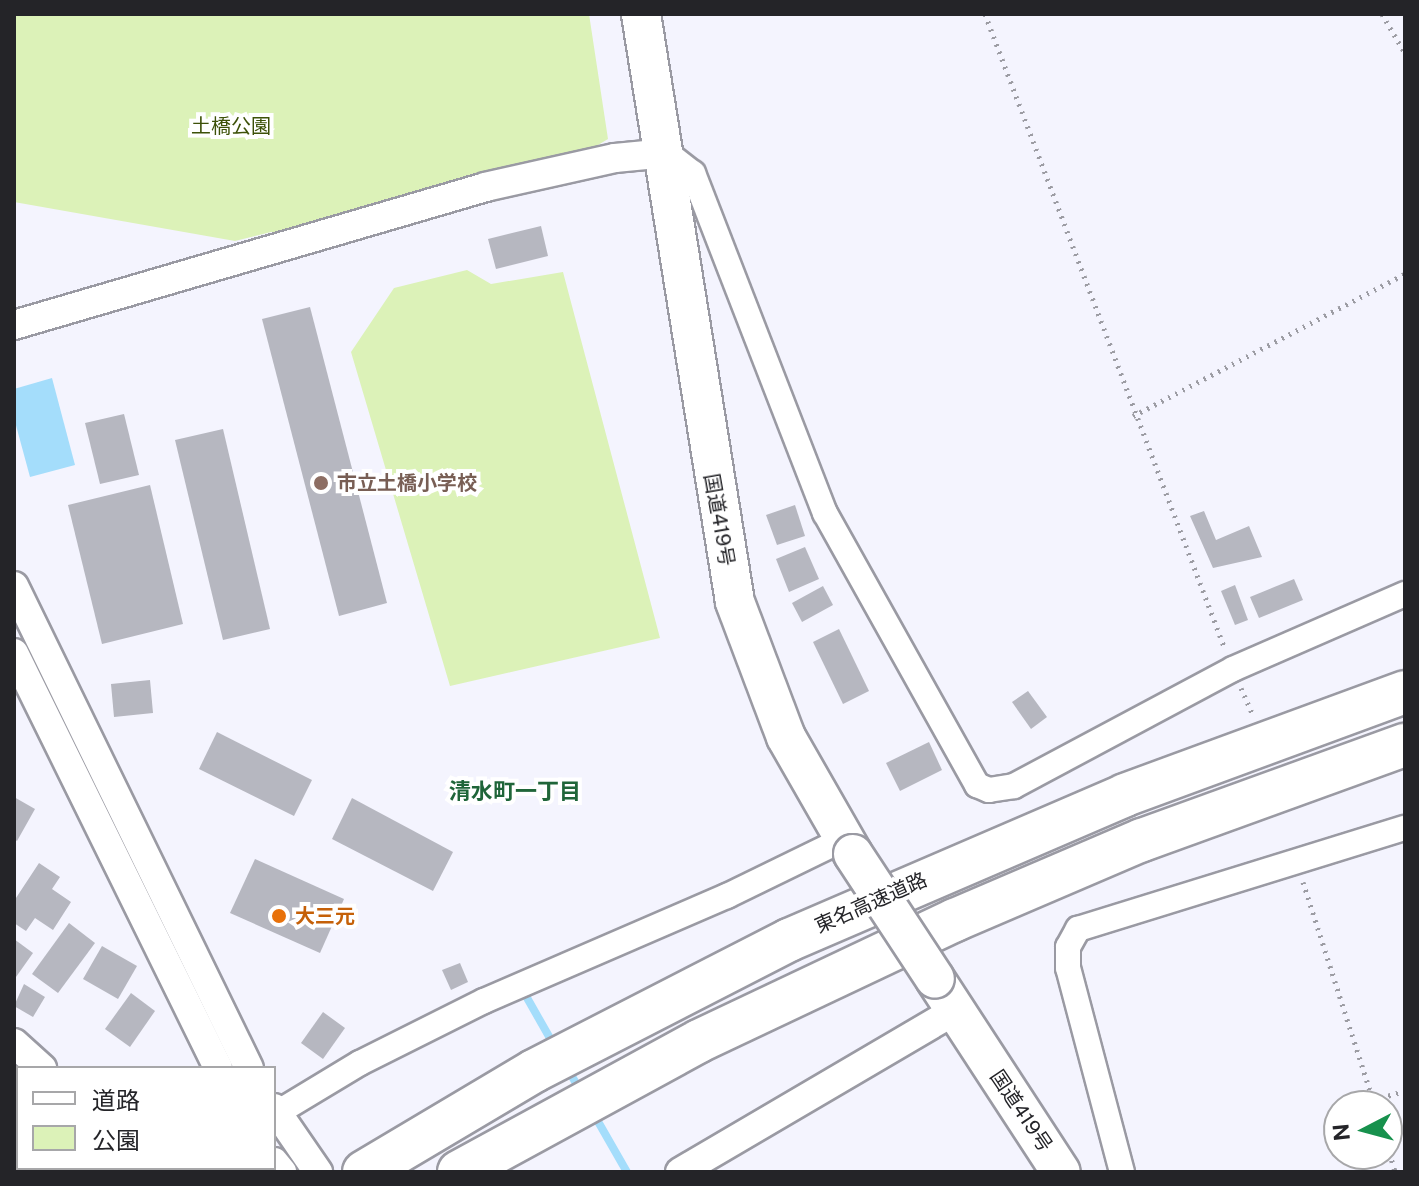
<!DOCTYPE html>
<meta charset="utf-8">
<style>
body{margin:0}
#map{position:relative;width:1419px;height:1186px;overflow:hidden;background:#f4f4fe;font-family:"Public Sans","Noto Sans JP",sans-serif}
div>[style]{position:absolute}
.green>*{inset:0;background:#dcf2b8}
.water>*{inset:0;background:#a4ddfb}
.stream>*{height:8px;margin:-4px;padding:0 4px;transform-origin:4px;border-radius:4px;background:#a4ddfb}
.building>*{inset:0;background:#b6b7c0}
.path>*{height:5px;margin-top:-2.5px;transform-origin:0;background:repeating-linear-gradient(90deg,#9c9ca3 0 2px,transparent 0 8px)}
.roads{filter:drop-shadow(2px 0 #9a9aa3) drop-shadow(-2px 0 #9a9aa3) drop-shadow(0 2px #9a9aa3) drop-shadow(0 -2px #9a9aa3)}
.minor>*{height:24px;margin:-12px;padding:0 12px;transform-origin:12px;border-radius:12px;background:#fff}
.tertiary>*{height:28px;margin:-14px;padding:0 14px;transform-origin:14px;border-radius:14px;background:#fff}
.trunk>*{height:38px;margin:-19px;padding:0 19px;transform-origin:19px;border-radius:19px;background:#fff}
.motorway>*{height:42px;margin:-21px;padding:0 21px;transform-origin:21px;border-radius:21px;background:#fff}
.bridges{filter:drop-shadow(2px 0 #9a9aa3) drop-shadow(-2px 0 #9a9aa3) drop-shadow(0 2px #9a9aa3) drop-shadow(0 -2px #9a9aa3)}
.trunk-bridge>*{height:38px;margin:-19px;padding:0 19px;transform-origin:19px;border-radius:19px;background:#fff}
.dots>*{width:22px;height:22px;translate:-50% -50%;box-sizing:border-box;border:4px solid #fff;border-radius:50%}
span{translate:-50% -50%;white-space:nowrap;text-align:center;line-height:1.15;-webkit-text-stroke:8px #fff;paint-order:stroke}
.park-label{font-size:20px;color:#3d5108}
.education-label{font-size:20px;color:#785e54;font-weight:700}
.left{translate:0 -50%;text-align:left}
.street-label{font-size:20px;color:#242428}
.food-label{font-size:20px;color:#c56008;font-weight:700}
.neighbourhood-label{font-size:22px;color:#1f6539;font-weight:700}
.frame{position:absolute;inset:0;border:16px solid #242428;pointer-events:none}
.legend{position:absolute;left:16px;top:1066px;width:260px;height:104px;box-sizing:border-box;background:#fff;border:2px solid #a7a7a9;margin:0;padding:10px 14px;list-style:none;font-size:24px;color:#242428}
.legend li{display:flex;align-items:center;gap:16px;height:40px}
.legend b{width:40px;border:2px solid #a7a7a9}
.north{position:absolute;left:1323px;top:1090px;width:80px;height:80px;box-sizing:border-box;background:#fff;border:2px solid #a7a7a9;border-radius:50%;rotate:264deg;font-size:22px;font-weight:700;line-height:32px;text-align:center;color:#242428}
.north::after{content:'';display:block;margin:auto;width:28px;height:36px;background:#17914d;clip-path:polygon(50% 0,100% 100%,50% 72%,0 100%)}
</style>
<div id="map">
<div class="green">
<div style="clip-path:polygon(14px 14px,589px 14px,608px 139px,593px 148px,340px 214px,309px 236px,271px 232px,235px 241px,14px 202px)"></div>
<div style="clip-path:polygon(467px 270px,491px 284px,563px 272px,660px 638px,450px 686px,351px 352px,394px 288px)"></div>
</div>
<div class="water">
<div style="clip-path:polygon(52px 378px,75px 465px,30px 477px,14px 418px,14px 389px)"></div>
</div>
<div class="stream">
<div style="left:526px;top:996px;width:59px;rotate:60.4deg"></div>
<div style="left:566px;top:1066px;width:30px;rotate:60deg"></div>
<div style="left:592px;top:1111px;width:70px;rotate:60.2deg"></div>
</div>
<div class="building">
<div style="clip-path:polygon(541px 226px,548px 256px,496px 269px,488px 239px)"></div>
<div style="clip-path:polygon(310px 307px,387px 603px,339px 616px,262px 319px)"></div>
<div style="clip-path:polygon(124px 414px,139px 475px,100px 484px,85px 423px)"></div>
<div style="clip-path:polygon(223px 429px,270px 629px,223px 640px,175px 440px)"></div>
<div style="clip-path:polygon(150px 485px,183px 624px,102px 644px,68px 505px)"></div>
<div style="clip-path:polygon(795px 505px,805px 536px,777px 545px,766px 515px)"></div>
<div style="clip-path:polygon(1204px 511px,1216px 540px,1249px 526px,1262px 557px,1213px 568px,1190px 516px)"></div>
<div style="clip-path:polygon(805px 547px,819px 579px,789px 592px,776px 559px)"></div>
<div style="clip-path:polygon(1294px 579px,1303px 600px,1259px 618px,1250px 597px)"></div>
<div style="clip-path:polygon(1235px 585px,1248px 620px,1235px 625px,1221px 591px)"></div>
<div style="clip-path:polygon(823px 586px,833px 605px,802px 622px,792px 603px)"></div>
<div style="clip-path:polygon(839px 629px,869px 691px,843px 704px,813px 642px)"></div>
<div style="clip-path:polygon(150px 680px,153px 713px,114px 717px,111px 684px)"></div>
<div style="clip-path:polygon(1028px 691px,1047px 717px,1031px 729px,1012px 702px)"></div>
<div style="clip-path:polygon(217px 732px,312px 780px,294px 816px,199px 769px)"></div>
<div style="clip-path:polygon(929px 742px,942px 770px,900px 791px,886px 763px)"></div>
<div style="clip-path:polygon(14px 797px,35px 809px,17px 841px,14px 839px)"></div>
<div style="clip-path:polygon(352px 798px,453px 852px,433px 891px,332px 839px)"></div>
<div style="clip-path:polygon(255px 859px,344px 899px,320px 953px,230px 913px)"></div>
<div style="clip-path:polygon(39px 863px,60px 877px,52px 889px,71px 902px,53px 930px,35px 918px,26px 931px,14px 923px,14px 901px)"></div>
<div style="clip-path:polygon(69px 923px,95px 943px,58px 993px,32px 974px)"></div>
<div style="clip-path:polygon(14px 939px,33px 953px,16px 977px,14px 975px)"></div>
<div style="clip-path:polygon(102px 946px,137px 966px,118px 999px,83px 979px)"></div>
<div style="clip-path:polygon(460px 963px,468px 982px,451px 990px,442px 970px)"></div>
<div style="clip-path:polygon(24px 984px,45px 997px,33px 1017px,14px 1006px)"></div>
<div style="clip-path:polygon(131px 993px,155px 1011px,130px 1047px,105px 1029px)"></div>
<div style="clip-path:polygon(323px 1012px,345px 1028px,323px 1059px,301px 1043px)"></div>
</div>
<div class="path">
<div style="left:985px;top:14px;width:679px;rotate:69.3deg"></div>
<div style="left:1382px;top:14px;width:45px;rotate:59.5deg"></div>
<div style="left:1133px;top:416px;width:307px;rotate:-27.6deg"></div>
<div style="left:1241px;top:688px;width:30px;rotate:66deg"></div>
<div style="left:1303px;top:882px;width:235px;rotate:72.2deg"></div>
<div style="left:1373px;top:1100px;width:33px;rotate:-16deg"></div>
<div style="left:1387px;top:1145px;width:28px;rotate:73deg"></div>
</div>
<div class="roads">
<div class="minor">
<div style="left:667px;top:153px;width:33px;rotate:38deg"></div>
<div style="left:693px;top:173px;width:365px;rotate:68.8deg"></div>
<div style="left:825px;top:513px;width:312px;rotate:60.8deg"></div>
<div style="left:977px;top:785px;width:13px;rotate:23deg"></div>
<div style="left:989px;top:790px;width:25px;rotate:-9deg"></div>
<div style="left:1014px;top:786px;width:248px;rotate:-28.1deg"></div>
<div style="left:1233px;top:669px;width:188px;rotate:-23.6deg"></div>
<div style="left:277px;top:1113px;width:97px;rotate:-31.1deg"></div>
<div style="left:360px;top:1063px;width:139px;rotate:-26.6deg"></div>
<div style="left:484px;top:1001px;width:265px;rotate:-23.4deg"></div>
<div style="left:727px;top:896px;width:130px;rotate:-26deg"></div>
<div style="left:1122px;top:1172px;width:211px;rotate:-104.8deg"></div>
<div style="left:1068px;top:968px;width:21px;rotate:-90deg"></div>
<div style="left:1068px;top:947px;width:21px;rotate:-61deg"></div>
<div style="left:1078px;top:929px;width:342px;rotate:-17.2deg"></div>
</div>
<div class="tertiary">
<div style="left:14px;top:325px;width:491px;rotate:-16.3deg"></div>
<div style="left:485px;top:187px;width:133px;rotate:-12.6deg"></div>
<div style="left:615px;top:158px;width:52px;rotate:-5.5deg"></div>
<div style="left:14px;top:586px;width:536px;rotate:64.01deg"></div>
<div style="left:14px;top:653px;width:462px;rotate:63.8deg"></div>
<div style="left:14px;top:1043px;width:38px;rotate:42deg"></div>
<div style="left:274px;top:1108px;width:78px;rotate:55.5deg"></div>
<div style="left:274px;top:1162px;width:13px;rotate:51deg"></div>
<div style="left:148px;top:1172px;width:8px;rotate:-30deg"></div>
<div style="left:680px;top:1172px;width:318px;rotate:-30.4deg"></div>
</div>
<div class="trunk">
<div style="left:641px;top:14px;width:595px;rotate:80.92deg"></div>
<div style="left:735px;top:602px;width:144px;rotate:69.3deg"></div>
<div style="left:786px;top:737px;width:135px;rotate:60.2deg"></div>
<div style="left:935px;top:979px;width:230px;rotate:56.9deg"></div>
</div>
<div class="motorway">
<div style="left:364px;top:1172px;width:198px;rotate:-30.7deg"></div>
<div style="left:534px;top:1071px;width:287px;rotate:-27.2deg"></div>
<div style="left:789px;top:940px;width:366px;rotate:-23.3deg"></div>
<div style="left:1125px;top:795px;width:298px;rotate:-20.2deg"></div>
<div style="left:459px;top:1172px;width:273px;rotate:-28.6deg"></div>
<div style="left:699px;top:1041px;width:283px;rotate:-25.3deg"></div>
<div style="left:955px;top:920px;width:203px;rotate:-23.2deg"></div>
<div style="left:1142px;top:840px;width:280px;rotate:-19.9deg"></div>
</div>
</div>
<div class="bridges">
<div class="trunk-bridge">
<div style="left:853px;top:854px;width:149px;rotate:56.7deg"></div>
</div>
</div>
<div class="dots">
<div style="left:321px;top:483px;background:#8d6e63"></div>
<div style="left:279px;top:916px;background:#e8710a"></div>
</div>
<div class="park-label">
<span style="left:231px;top:126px">土橋公園</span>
</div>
<div class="education-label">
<span class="left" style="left:337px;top:483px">市立土橋小学校</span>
</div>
<div class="street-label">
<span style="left:719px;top:520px;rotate:80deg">国道419号</span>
<span style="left:871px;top:903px;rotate:-24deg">東名高速道路</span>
<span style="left:1021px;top:1111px;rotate:56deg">国道419号</span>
</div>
<div class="food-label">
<span class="left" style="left:295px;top:916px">大三元</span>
</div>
<div class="neighbourhood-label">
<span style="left:515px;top:792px">清水町一丁目</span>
</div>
<div class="frame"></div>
<ul class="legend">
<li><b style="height:10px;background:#fff"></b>道路</li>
<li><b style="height:22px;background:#dcf2b8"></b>公園</li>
</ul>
<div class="north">N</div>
</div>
